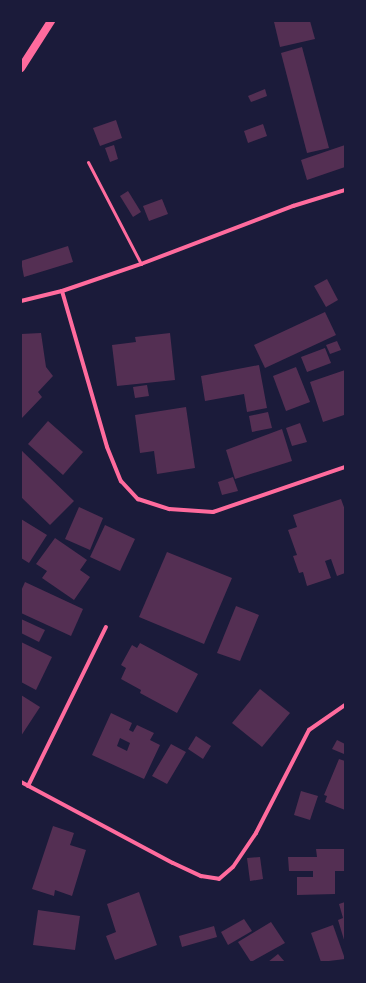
<!DOCTYPE html>
<style>
body{margin:0}
#map{position:relative;width:366px;height:983px;overflow:hidden;background:#1b1b3a;font-family:Inter,sans-serif}
div>[style]{position:absolute}
.building>*{inset:0;background:#542f53}
.service>*{height:3px;margin:-1.5px;padding:0 1.5px;transform-origin:1.5px;border-radius:1.5px;background:#ff6b9d}
.minor>*{height:4px;margin:-2px;padding:0 2px;transform-origin:2px;border-radius:2px;background:#ff6b9d}
.secondary>*{height:8px;margin:-4px;padding:0 4px;transform-origin:4px;border-radius:4px;background:#ff6b9d}
span{translate:-50% -50%;white-space:nowrap;text-align:center;line-height:1.15;-webkit-text-stroke:3px #1b1b3a;paint-order:stroke}
.frame{position:absolute;inset:0;border:22px solid #1b1b3a;pointer-events:none}
</style>
<div id="map">
<div class="building">
<div style="clip-path:polygon(280px 21px,310px 21px,315px 39px,280px 47px,274px 22px)"></div>
<div style="clip-path:polygon(302px 47px,329px 148px,307px 153px,281px 53px)"></div>
<div style="clip-path:polygon(265px 89px,267px 96px,251px 102px,248px 96px)"></div>
<div style="clip-path:polygon(116px 120px,122px 138px,100px 146px,93px 128px)"></div>
<div style="clip-path:polygon(263px 124px,267px 136px,248px 143px,244px 131px)"></div>
<div style="clip-path:polygon(114px 145px,118px 159px,110px 162px,105px 148px)"></div>
<div style="clip-path:polygon(345px 145px,345px 167px,307px 180px,301px 160px)"></div>
<div style="clip-path:polygon(128px 191px,141px 212px,133px 217px,120px 196px)"></div>
<div style="clip-path:polygon(162px 199px,168px 214px,149px 221px,143px 206px)"></div>
<div style="clip-path:polygon(68px 246px,73px 262px,24px 277px,21px 261px)"></div>
<div style="clip-path:polygon(327px 279px,338px 300px,326px 307px,314px 286px)"></div>
<div style="clip-path:polygon(325px 312px,336px 335px,265px 368px,254px 345px)"></div>
<div style="clip-path:polygon(41px 333px,46px 367px,53px 376px,38px 392px,42px 397px,21px 419px,21px 334px)"></div>
<div style="clip-path:polygon(170px 333px,175px 380px,117px 386px,112px 345px,136px 342px,135px 337px)"></div>
<div style="clip-path:polygon(337px 341px,341px 350px,330px 354px,326px 345px)"></div>
<div style="clip-path:polygon(325px 348px,331px 363px,307px 372px,301px 357px)"></div>
<div style="clip-path:polygon(259px 365px,267px 408px,247px 412px,244px 394px,205px 401px,201px 376px)"></div>
<div style="clip-path:polygon(296px 367px,310px 402px,286px 411px,273px 376px)"></div>
<div style="clip-path:polygon(345px 370px,345px 419px,344px 415px,323px 422px,310px 382px)"></div>
<div style="clip-path:polygon(147px 385px,149px 396px,135px 398px,133px 387px)"></div>
<div style="clip-path:polygon(186px 407px,195px 468px,157px 474px,154px 451px,140px 453px,135px 415px)"></div>
<div style="clip-path:polygon(268px 412px,272px 428px,252px 432px,249px 416px)"></div>
<div style="clip-path:polygon(48px 421px,83px 452px,63px 475px,28px 444px)"></div>
<div style="clip-path:polygon(300px 423px,307px 442px,292px 446px,286px 428px)"></div>
<div style="clip-path:polygon(282px 429px,292px 461px,235px 479px,226px 450px)"></div>
<div style="clip-path:polygon(21px 450px,74px 501px,50px 525px,21px 497px)"></div>
<div style="clip-path:polygon(233px 477px,238px 491px,222px 495px,218px 482px)"></div>
<div style="clip-path:polygon(341px 499px,345px 510px,345px 573px,337px 576px,331px 559px,325px 561px,331px 578px,307px 586px,303px 572px,299px 573px,293px 556px,297px 555px,288px 530px,297px 527px,293px 515px)"></div>
<div style="clip-path:polygon(79px 507px,103px 518px,90px 550px,65px 539px)"></div>
<div style="clip-path:polygon(21px 519px,47px 535px,29px 563px,21px 558px)"></div>
<div style="clip-path:polygon(105px 525px,135px 539px,120px 571px,90px 557px)"></div>
<div style="clip-path:polygon(55px 538px,87px 560px,80px 570px,90px 577px,74px 600px,42px 578px,47px 571px,36px 564px)"></div>
<div style="clip-path:polygon(167px 552px,232px 578px,204px 644px,139px 617px)"></div>
<div style="clip-path:polygon(25px 582px,83px 609px,71px 636px,21px 613px,21px 591px)"></div>
<div style="clip-path:polygon(236px 606px,259px 615px,240px 661px,217px 653px)"></div>
<div style="clip-path:polygon(21px 619px,45px 630px,39px 642px,21px 633px)"></div>
<div style="clip-path:polygon(21px 642px,52px 657px,36px 690px,21px 682px)"></div>
<div style="clip-path:polygon(140px 643px,198px 674px,177px 713px,140px 693px,141px 690px,121px 679px,126px 668px,121px 665px,132px 645px,137px 648px)"></div>
<div style="clip-path:polygon(260px 689px,290px 713px,262px 747px,232px 723px)"></div>
<div style="clip-path:polygon(21px 695px,40px 707px,21px 736px)"></div>
<div style="clip-path:polygon(evenodd,111px 713px,132px 723px,129px 730px,133px 732px,137px 725px,154px 733px,150px 740px,160px 745px,144px 779px,92px 755px,111px 713px,120px 738px,130px 743px,127px 751px,117px 746px,120px 738px)"></div>
<div style="clip-path:polygon(196px 736px,211px 746px,203px 759px,188px 749px)"></div>
<div style="clip-path:polygon(337px 740px,345px 744px,344px 754px,332px 749px)"></div>
<div style="clip-path:polygon(171px 744px,186px 752px,167px 784px,152px 776px)"></div>
<div style="clip-path:polygon(339px 759px,345px 761px,345px 810px,325px 802px,327px 796px,324px 795px)"></div>
<div style="clip-path:polygon(301px 791px,318px 796px,310px 820px,294px 815px)"></div>
<div style="clip-path:polygon(53px 826px,74px 833px,70px 845px,86px 850px,72px 896px,55px 890px,54px 896px,32px 889px)"></div>
<div style="clip-path:polygon(316px 849px,345px 849px,345px 871px,335px 871px,335px 894px,297px 895px,297px 877px,313px 877px,313px 871px,289px 871px,288px 857px,317px 857px)"></div>
<div style="clip-path:polygon(260px 857px,263px 879px,250px 881px,247px 858px)"></div>
<div style="clip-path:polygon(139px 892px,157px 945px,115px 960px,106px 936px,116px 932px,107px 904px)"></div>
<div style="clip-path:polygon(345px 902px,345px 943px,338px 920px,343px 918px,339px 904px)"></div>
<div style="clip-path:polygon(38px 910px,80px 916px,75px 950px,33px 945px)"></div>
<div style="clip-path:polygon(244px 919px,252px 931px,228px 945px,221px 932px)"></div>
<div style="clip-path:polygon(271px 922px,285px 943px,251px 962px,238px 942px)"></div>
<div style="clip-path:polygon(333px 925px,345px 959px,321px 962px,311px 933px)"></div>
<div style="clip-path:polygon(214px 926px,217px 937px,182px 947px,179px 936px)"></div>
<div style="clip-path:polygon(278px 954px,285px 962px,268px 962px)"></div>
</div>
<div class="service">
<div style="left:88px;top:162px;width:115px;rotate:62.5deg"></div>
</div>
<div class="minor">
<div style="left:62px;top:291px;width:162px;rotate:73.9deg"></div>
<div style="left:107px;top:447px;width:37px;rotate:68deg"></div>
<div style="left:121px;top:481px;width:25px;rotate:47deg"></div>
<div style="left:138px;top:499px;width:33px;rotate:18deg"></div>
<div style="left:169px;top:509px;width:44px;rotate:3.9deg"></div>
<div style="left:213px;top:512px;width:139px;rotate:-18.8deg"></div>
<div style="left:21px;top:301px;width:42px;rotate:-13.7deg"></div>
<div style="left:62px;top:291px;width:83px;rotate:-18.9deg"></div>
<div style="left:141px;top:264px;width:163px;rotate:-20.9deg"></div>
<div style="left:293px;top:206px;width:54px;rotate:-17.1deg"></div>
<div style="left:21px;top:782px;width:172px;rotate:28.1deg"></div>
<div style="left:173px;top:863px;width:31px;rotate:25deg"></div>
<div style="left:201px;top:876px;width:18px;rotate:9deg"></div>
<div style="left:219px;top:879px;width:18px;rotate:-41deg"></div>
<div style="left:233px;top:867px;width:41px;rotate:-55.9deg"></div>
<div style="left:256px;top:833px;width:116px;rotate:-62.8deg"></div>
<div style="left:309px;top:730px;width:44px;rotate:-34.8deg"></div>
<div style="left:28px;top:786px;width:177px;rotate:-63.9deg"></div>
</div>
<div class="secondary">
<div style="left:21px;top:68px;width:56px;rotate:-57.4deg"></div>
</div>
<div class="frame"></div>
</div>
